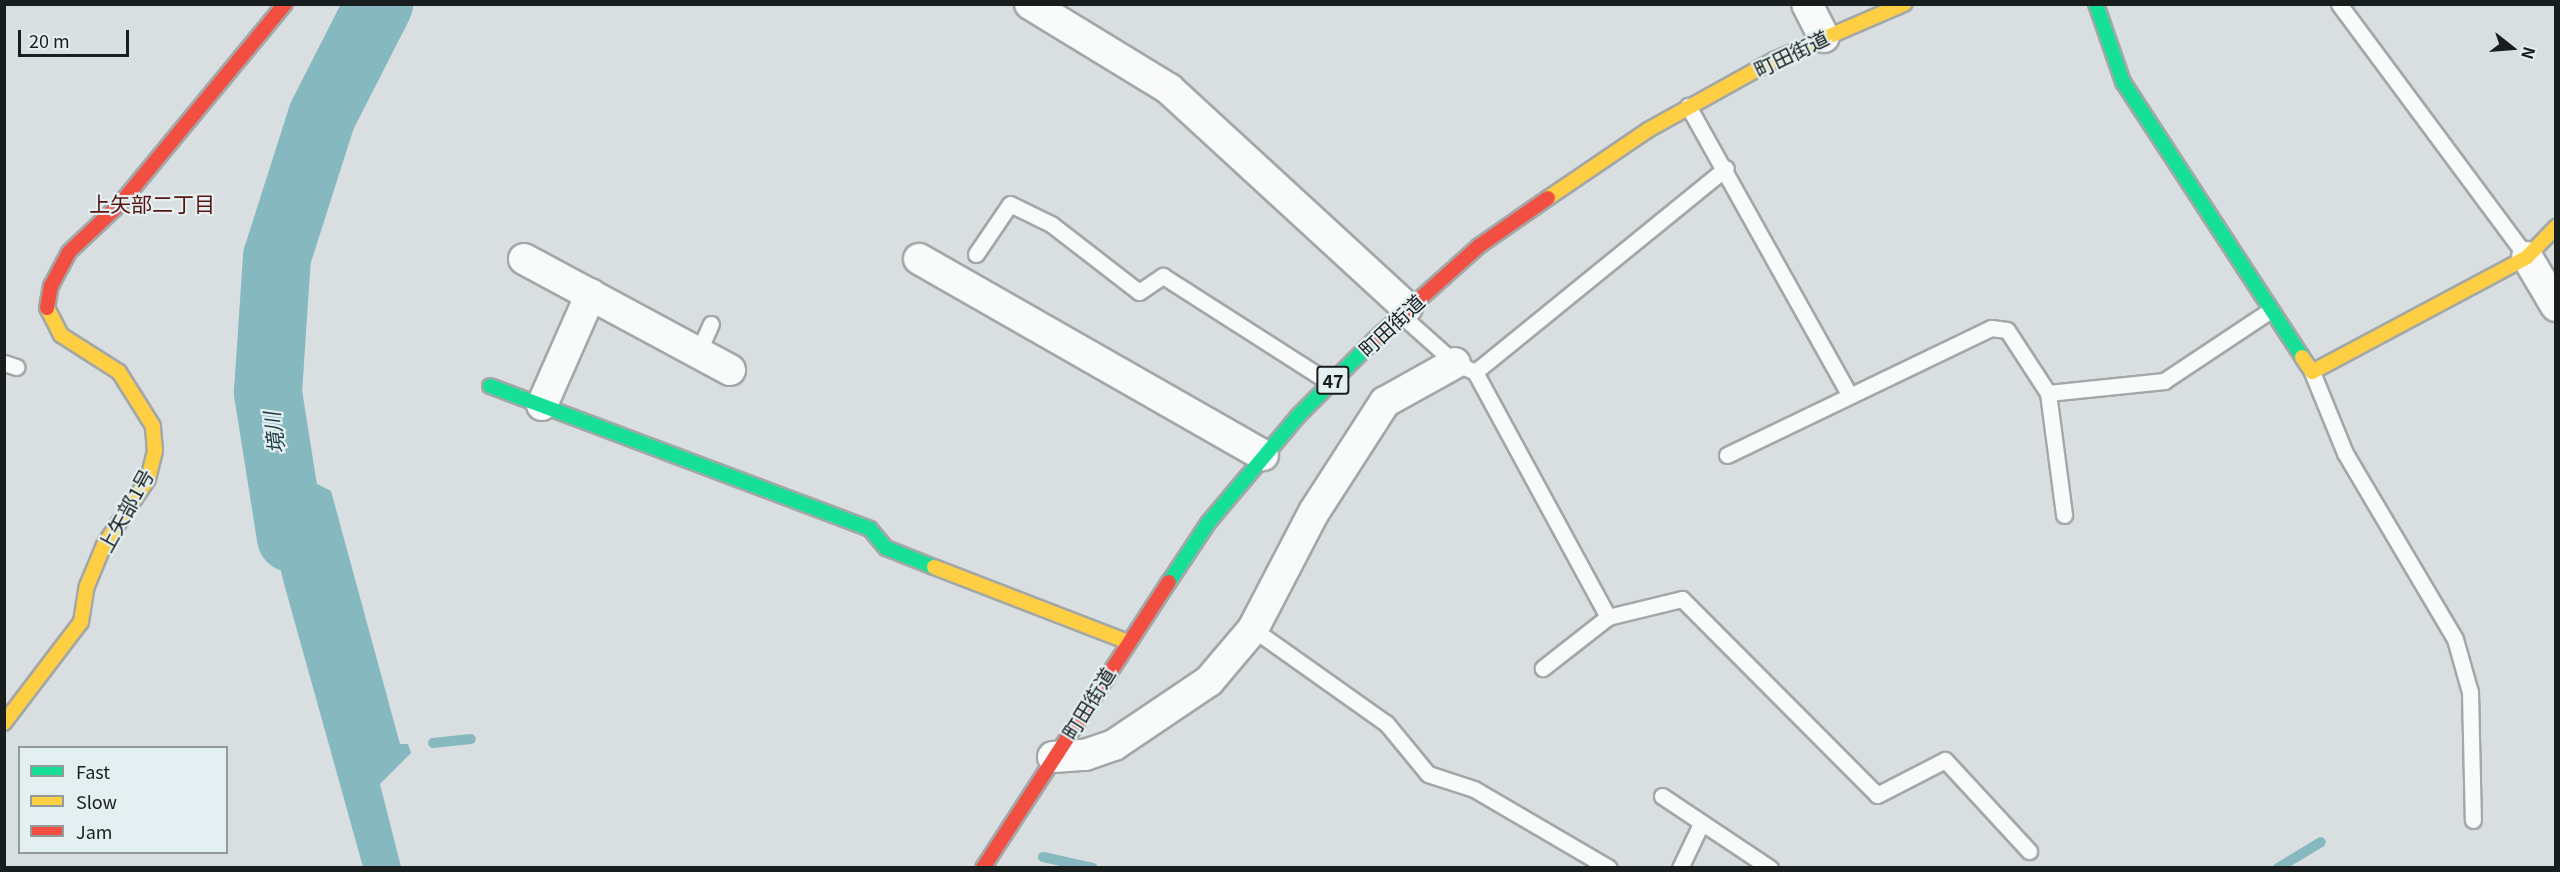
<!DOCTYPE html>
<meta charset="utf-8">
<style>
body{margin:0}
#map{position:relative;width:2560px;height:872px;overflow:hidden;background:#d9dfe0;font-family:Georgia,"Noto Sans JP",serif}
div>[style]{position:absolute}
.water>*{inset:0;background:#86b8c0}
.stream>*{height:10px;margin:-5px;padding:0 5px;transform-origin:5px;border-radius:5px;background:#86b8c0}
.river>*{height:68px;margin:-34px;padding:0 34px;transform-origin:34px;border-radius:34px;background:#86b8c0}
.roads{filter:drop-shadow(2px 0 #a3a7a8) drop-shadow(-2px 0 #a3a7a8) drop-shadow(0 2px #a3a7a8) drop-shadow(0 -2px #a3a7a8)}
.lane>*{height:15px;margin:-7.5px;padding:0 7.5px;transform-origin:7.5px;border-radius:7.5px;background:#f9fafa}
.street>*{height:30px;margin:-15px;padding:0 15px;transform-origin:15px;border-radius:15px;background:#f9fafa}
.fast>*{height:14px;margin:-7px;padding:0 7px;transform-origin:7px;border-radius:7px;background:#16e098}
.slow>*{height:14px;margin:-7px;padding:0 7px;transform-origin:7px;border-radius:7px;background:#ffcf43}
.jam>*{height:14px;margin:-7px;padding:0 7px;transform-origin:7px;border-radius:7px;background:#f24e42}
span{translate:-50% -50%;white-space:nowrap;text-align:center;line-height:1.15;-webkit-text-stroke:4.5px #e3eff1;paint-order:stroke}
.shield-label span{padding:2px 4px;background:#e3eff1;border:2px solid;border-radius:4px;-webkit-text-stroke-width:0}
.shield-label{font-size:18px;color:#181d1d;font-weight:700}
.street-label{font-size:20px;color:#181d1d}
.neighbourhood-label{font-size:21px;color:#571310}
.water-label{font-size:21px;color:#193b40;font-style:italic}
.frame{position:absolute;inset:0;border:6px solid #181d1d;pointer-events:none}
.legend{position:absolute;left:18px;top:746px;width:210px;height:108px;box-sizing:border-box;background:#e3eff1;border:2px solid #929b9c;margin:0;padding:8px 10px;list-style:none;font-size:18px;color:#181d1d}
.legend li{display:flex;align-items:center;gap:12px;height:30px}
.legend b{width:30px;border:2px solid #929b9c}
.north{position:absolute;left:2482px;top:18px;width:60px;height:60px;-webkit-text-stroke:4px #e3eff1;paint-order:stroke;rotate:107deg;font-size:16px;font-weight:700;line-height:24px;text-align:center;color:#181d1d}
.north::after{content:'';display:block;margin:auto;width:21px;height:27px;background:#181d1d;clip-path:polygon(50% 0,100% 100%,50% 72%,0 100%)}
.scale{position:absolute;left:18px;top:30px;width:111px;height:27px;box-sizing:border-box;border:3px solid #181d1d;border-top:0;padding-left:8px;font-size:18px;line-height:21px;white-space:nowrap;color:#181d1d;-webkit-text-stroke:4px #e3eff1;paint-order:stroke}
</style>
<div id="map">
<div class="water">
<div style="clip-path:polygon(255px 426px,298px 474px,331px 491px,400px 744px,408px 744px,411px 753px,380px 784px,401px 867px,363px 867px,283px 580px,259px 479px)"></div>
</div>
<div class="stream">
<div style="left:433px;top:743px;width:38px;rotate:-6deg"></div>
<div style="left:1043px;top:857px;width:51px;rotate:12.4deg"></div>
<div style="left:2278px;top:868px;width:50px;rotate:-31.2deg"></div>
</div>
<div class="river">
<div style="left:291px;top:538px;width:148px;rotate:-99deg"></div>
<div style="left:268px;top:392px;width:135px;rotate:-86.2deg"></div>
<div style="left:277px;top:257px;width:148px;rotate:-72.3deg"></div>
<div style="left:322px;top:116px;width:126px;rotate:-63deg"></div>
</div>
<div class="roads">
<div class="lane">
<div style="left:2339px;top:4px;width:315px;rotate:53.4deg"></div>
<div style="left:1688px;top:106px;width:330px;rotate:60.8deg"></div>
<div style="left:976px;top:254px;width:60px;rotate:-55.8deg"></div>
<div style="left:1010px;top:204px;width:46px;rotate:26deg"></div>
<div style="left:1051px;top:224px;width:111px;rotate:37.7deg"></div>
<div style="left:1139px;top:292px;width:29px;rotate:-34deg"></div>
<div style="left:1163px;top:276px;width:198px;rotate:32.6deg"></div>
<div style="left:1400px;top:314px;width:74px;rotate:41.7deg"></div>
<div style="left:1455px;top:363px;width:22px;rotate:24deg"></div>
<div style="left:1475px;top:372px;width:323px;rotate:-39.1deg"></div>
<div style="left:697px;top:355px;width:34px;rotate:-66deg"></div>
<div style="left:4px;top:363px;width:13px;rotate:18deg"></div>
<div style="left:1475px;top:372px;width:279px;rotate:61.5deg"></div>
<div style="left:1608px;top:617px;width:83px;rotate:141.9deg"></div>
<div style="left:2312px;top:372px;width:87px;rotate:67.8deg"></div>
<div style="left:2345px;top:453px;width:216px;rotate:59.4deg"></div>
<div style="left:2455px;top:639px;width:55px;rotate:74.2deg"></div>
<div style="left:2470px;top:692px;width:128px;rotate:88.7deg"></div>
<div style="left:2048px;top:393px;width:117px;rotate:-5.9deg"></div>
<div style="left:2164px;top:381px;width:125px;rotate:-33.6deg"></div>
<div style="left:1727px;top:455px;width:293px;rotate:-25.7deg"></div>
<div style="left:1991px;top:328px;width:16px;rotate:7deg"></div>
<div style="left:2007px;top:330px;width:75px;rotate:56.9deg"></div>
<div style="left:2048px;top:393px;width:123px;rotate:82.5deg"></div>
<div style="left:1608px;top:617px;width:76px;rotate:-13.7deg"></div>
<div style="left:1682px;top:599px;width:276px;rotate:45.1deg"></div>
<div style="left:1877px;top:795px;width:76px;rotate:-27.2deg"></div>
<div style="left:1945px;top:760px;width:124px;rotate:47.3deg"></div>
<div style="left:1253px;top:629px;width:163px;rotate:35.3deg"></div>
<div style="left:1386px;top:723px;width:66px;rotate:50.5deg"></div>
<div style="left:1428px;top:774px;width:48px;rotate:18.1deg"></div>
<div style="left:1474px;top:789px;width:156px;rotate:30.3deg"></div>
<div style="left:1662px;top:796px;width:130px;rotate:33.7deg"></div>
<div style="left:1680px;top:868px;width:49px;rotate:-64.5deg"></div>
</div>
<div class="street">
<div style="left:1030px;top:4px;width:163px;rotate:31.4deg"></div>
<div style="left:1169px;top:89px;width:323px;rotate:42.6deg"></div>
<div style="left:1807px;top:4px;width:37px;rotate:63deg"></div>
<div style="left:2527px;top:257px;width:57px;rotate:59.4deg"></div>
<div style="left:524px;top:259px;width:234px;rotate:28.3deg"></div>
<div style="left:919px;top:259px;width:396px;rotate:29.7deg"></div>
<div style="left:542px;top:405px;width:121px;rotate:-66.2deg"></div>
<div style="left:1053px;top:757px;width:32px;rotate:-4deg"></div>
<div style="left:1085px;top:755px;width:31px;rotate:-19deg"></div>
<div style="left:1114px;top:745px;width:115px;rotate:-34deg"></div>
<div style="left:1209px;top:681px;width:68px;rotate:-49.8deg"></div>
<div style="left:1253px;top:629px;width:132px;rotate:-62.5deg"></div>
<div style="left:1314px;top:512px;width:131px;rotate:-57.2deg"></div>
<div style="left:1385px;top:402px;width:80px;rotate:-29.1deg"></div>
</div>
<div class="fast">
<div style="left:2096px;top:4px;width:83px;rotate:70.9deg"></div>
<div style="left:2123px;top:82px;width:328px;rotate:56.9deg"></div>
<div style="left:490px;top:386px;width:406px;rotate:20.6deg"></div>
<div style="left:870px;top:529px;width:25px;rotate:50deg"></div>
<div style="left:886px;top:548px;width:52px;rotate:21.6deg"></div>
<div style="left:1169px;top:582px;width:71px;rotate:-56.5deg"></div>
<div style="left:1208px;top:523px;width:140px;rotate:-49.9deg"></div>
<div style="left:1298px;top:416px;width:109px;rotate:-45deg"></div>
</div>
<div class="slow">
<div style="left:1548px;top:198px;width:121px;rotate:-34.2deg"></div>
<div style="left:1648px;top:130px;width:144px;rotate:-29.1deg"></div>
<div style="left:1774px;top:60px;width:142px;rotate:-23.3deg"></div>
<div style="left:2302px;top:357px;width:18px;rotate:56deg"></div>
<div style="left:2312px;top:372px;width:244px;rotate:-28.1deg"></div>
<div style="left:2527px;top:257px;width:42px;rotate:-46deg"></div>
<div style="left:934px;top:567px;width:206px;rotate:21.1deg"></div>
<div style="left:4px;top:723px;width:127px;rotate:-52.7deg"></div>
<div style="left:81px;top:622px;width:36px;rotate:-81deg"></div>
<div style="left:87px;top:586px;width:44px;rotate:-67.5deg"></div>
<div style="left:104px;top:545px;width:79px;rotate:-56.3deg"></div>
<div style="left:148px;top:479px;width:29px;rotate:-76deg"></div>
<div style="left:155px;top:451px;width:25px;rotate:-95deg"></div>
<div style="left:153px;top:426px;width:64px;rotate:-122.2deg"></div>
<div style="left:119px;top:372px;width:69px;rotate:-147.5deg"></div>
<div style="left:61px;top:335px;width:30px;rotate:-117deg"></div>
</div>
<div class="jam">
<div style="left:47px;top:308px;width:22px;rotate:-80deg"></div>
<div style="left:51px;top:286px;width:38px;rotate:-62deg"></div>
<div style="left:69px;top:252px;width:70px;rotate:-43.3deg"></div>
<div style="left:120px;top:204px;width:259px;rotate:-50.5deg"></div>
<div style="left:1375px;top:339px;width:140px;rotate:-41.8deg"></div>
<div style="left:1479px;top:246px;width:84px;rotate:-34.8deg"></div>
<div style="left:983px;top:868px;width:341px;rotate:-57deg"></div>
</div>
</div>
<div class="shield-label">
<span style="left:1333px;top:380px">47</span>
</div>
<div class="street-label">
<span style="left:1791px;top:53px;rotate:-26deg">町田街道</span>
<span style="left:1391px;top:325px;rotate:-43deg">町田街道</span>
<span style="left:125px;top:510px;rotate:-61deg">上矢部1号</span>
<span style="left:1088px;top:703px;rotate:-58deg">町田街道</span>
</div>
<div class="neighbourhood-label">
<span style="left:152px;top:203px">上矢部二丁目</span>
</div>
<div class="water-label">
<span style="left:273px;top:433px;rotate:-97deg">境川</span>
</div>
<div class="frame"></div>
<ul class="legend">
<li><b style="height:8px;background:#16e098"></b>Fast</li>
<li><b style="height:8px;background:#ffcf43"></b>Slow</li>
<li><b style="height:8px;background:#f24e42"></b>Jam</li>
</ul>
<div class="north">N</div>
<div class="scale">20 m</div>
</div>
